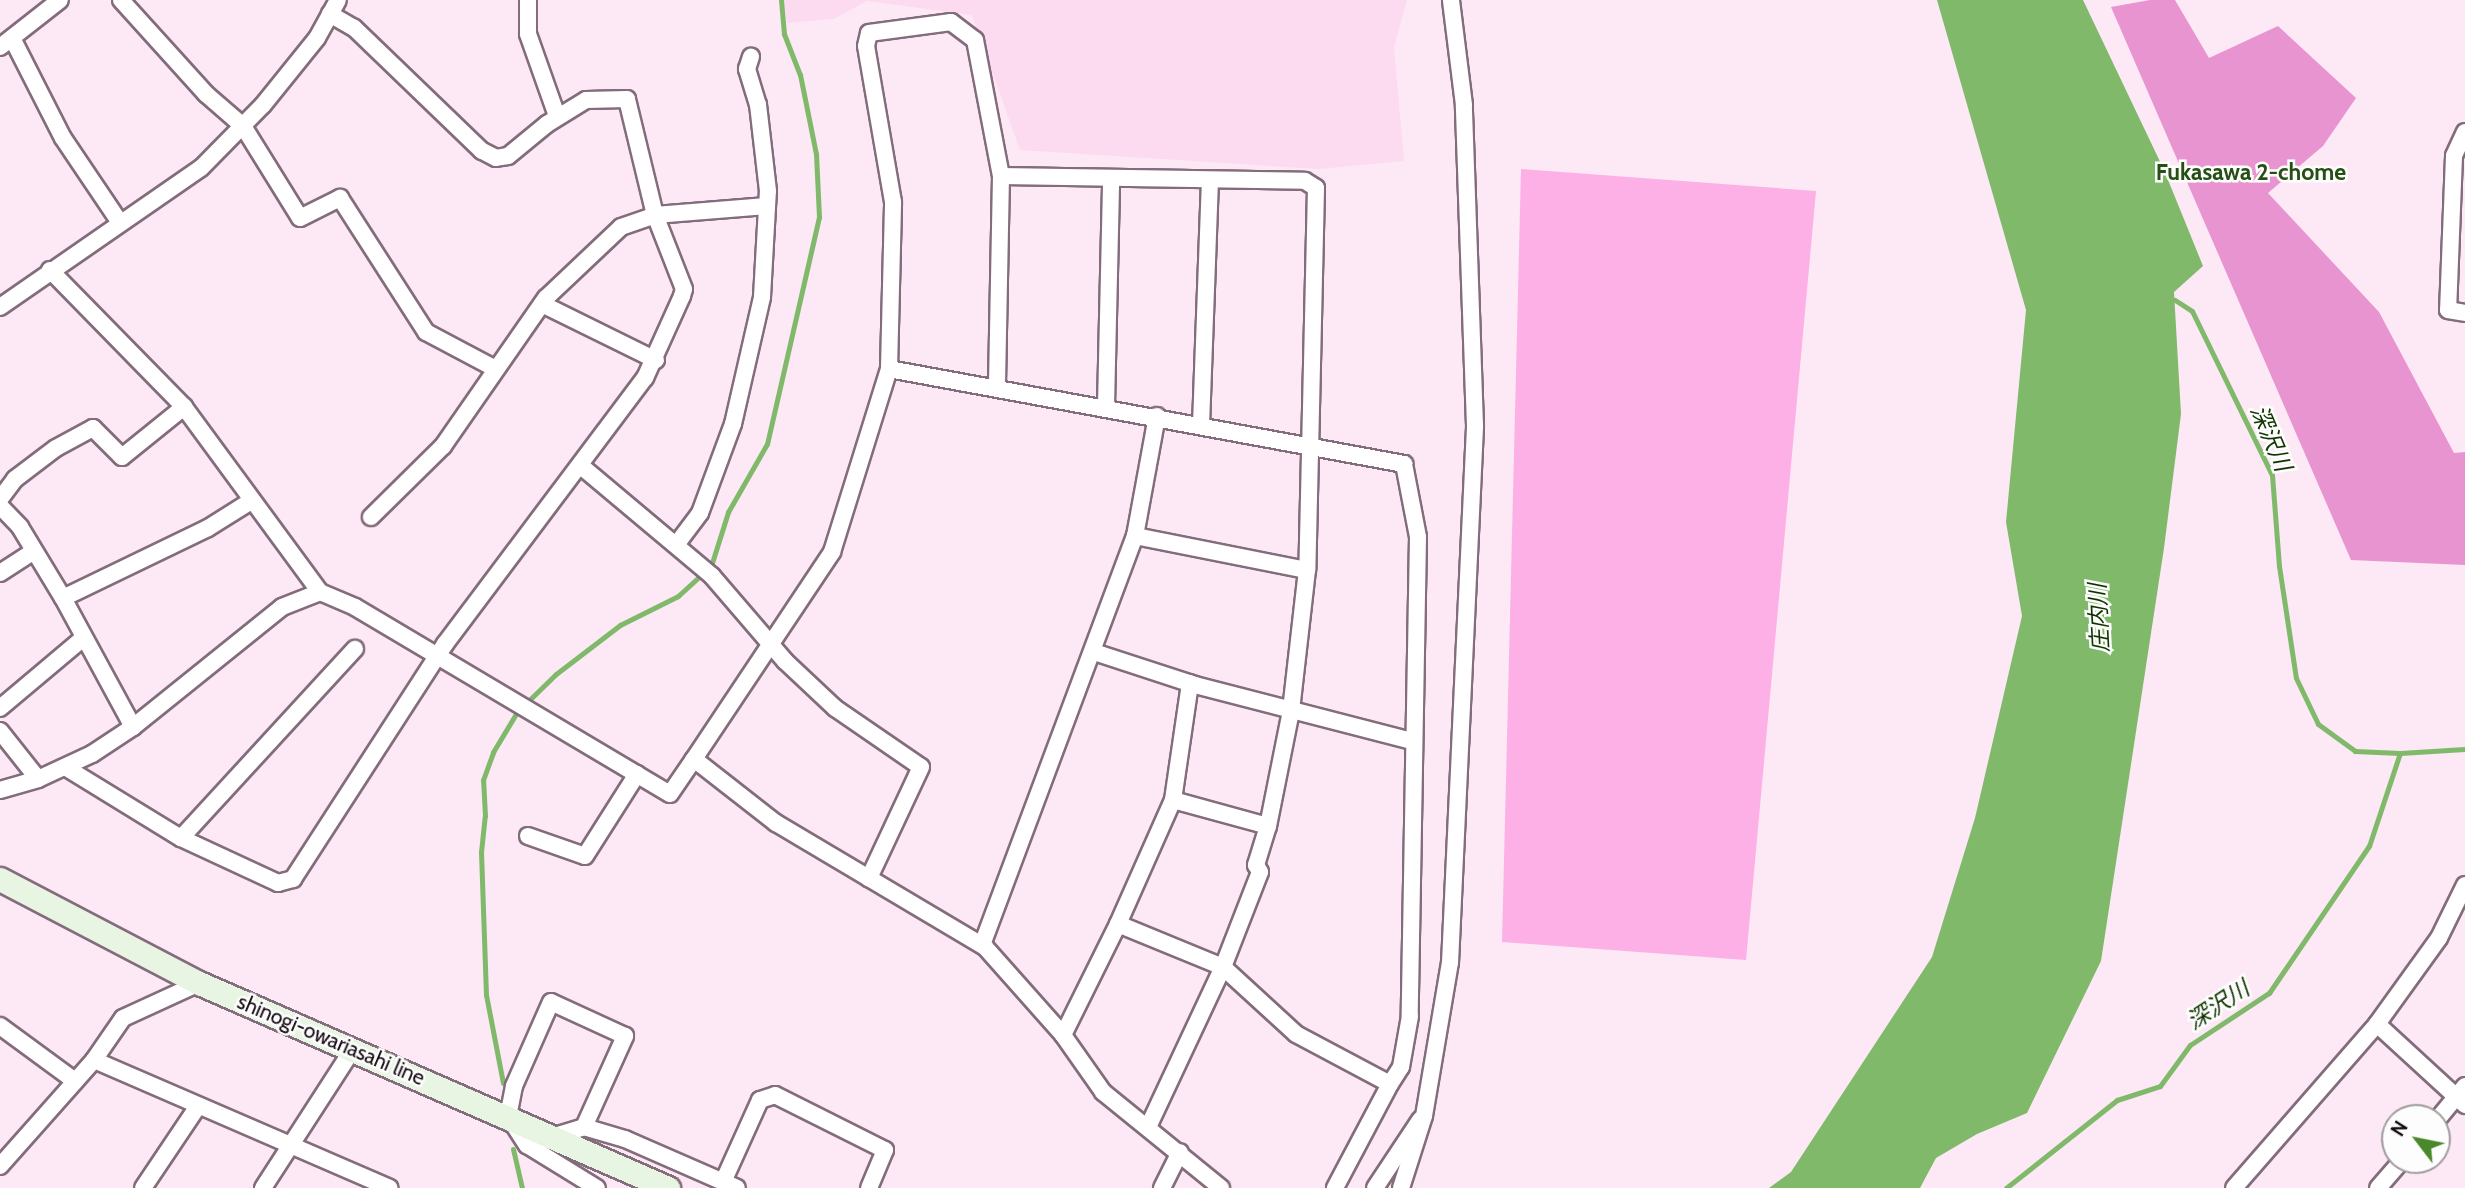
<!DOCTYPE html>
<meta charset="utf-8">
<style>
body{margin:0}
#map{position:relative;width:2465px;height:1188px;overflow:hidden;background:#fde8f6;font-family:Cabin,"Noto Sans JP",sans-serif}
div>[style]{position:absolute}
.built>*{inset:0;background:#fcdbf1}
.green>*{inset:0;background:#fcb0e5}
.forest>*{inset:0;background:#e894d0}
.water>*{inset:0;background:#7fb969}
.stream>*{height:5px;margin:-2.5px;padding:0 2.5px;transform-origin:2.5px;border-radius:2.5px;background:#7fb969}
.roads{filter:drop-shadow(2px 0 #836c7c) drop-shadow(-2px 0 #836c7c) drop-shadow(0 2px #836c7c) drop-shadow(0 -2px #836c7c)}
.street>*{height:16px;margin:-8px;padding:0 8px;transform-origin:8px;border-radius:8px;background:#fff}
.secondary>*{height:23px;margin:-11.5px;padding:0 11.5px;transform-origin:11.5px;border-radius:11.5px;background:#e8f5e3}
span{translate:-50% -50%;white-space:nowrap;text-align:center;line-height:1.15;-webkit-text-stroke:5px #fdfdfd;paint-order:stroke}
.street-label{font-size:21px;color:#160d13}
.neighbourhood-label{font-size:23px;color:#264f13;font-weight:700}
.water-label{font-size:23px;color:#103500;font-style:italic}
.north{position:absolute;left:2381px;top:1104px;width:70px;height:70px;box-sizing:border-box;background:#fdfdfd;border:2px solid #a19d9f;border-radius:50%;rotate:302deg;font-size:19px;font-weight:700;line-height:28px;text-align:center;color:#160d13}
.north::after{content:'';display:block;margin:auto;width:24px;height:32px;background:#49892b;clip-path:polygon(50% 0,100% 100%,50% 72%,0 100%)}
</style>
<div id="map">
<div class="built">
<div style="clip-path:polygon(784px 0,1407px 0,1394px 47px,1404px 161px,1319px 169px,1020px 150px,972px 15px,867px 1px,834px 19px,787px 23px)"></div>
</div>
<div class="green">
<div style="clip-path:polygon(1521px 169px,1816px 191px,1746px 960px,1502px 942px)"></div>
</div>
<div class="forest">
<div style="clip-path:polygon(2150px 0,2175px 0,2209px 58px,2278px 26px,2356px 98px,2323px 146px,2268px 193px,2379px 312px,2454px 453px,2465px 452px,2465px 565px,2351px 560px,2111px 7px)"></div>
</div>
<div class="water">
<div style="clip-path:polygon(1937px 0,2083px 0,2164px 170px,2203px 266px,2174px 292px,2181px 414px,2164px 548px,2101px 961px,2027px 1113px,1977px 1134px,1936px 1158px,1920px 1188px,1769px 1188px,1791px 1172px,1932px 957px,1975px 818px,2022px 616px,2006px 522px,2026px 310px)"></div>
</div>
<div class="stream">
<div style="left:2175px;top:300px;width:20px;rotate:33deg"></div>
<div style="left:2192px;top:311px;width:182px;rotate:64deg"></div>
<div style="left:2272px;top:475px;width:91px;rotate:85.6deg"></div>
<div style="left:2279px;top:566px;width:113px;rotate:81.4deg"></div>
<div style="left:2296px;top:678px;width:51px;rotate:64.4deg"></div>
<div style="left:2318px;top:724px;width:46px;rotate:36.1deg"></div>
<div style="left:2355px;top:751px;width:45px;rotate:2.5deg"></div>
<div style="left:503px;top:1083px;width:90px;rotate:-100.9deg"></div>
<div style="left:486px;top:995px;width:143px;rotate:-92deg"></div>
<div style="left:481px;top:852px;width:36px;rotate:-84deg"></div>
<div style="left:485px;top:816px;width:36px;rotate:-93deg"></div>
<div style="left:483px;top:780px;width:30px;rotate:-70deg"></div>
<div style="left:493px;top:752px;width:47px;rotate:-59deg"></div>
<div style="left:517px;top:712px;width:54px;rotate:-44.3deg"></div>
<div style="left:556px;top:674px;width:81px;rotate:-37.4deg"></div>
<div style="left:620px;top:625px;width:65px;rotate:-26.6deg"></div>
<div style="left:678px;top:596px;width:45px;rotate:-42.3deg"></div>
<div style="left:711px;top:566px;width:57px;rotate:-72.5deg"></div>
<div style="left:728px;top:512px;width:78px;rotate:-60.2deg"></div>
<div style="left:767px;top:444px;width:233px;rotate:-77.1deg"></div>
<div style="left:819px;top:217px;width:63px;rotate:-92.7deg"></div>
<div style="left:816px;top:154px;width:81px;rotate:-101.4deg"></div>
<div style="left:800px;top:75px;width:44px;rotate:-111.3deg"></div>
<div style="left:784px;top:34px;width:34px;rotate:-95deg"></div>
<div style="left:513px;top:1149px;width:40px;rotate:77deg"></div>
<div style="left:2006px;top:1188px;width:142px;rotate:-38.4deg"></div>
<div style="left:2117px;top:1100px;width:45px;rotate:-18deg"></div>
<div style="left:2160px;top:1086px;width:51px;rotate:-53.8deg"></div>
<div style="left:2190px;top:1045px;width:95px;rotate:-33.4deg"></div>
<div style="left:2269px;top:993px;width:178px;rotate:-55.8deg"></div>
<div style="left:2369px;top:846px;width:98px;rotate:-71.6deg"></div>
<div style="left:2400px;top:753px;width:65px;rotate:-3.5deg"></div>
</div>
<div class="roads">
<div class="street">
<div style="left:121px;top:0;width:127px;rotate:47.9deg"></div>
<div style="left:206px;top:94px;width:49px;rotate:40.9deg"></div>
<div style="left:243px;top:126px;width:108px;rotate:58.2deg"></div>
<div style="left:300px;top:218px;width:45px;rotate:-26.6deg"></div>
<div style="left:340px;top:198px;width:159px;rotate:57.3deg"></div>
<div style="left:426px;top:332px;width:79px;rotate:27.9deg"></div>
<div style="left:528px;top:0;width:34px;rotate:90deg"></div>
<div style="left:528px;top:34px;width:87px;rotate:70.5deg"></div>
<div style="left:12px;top:38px;width:112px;rotate:63deg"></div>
<div style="left:63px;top:138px;width:100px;rotate:56deg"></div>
<div style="left:0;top:47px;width:76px;rotate:-38.1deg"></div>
<div style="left:2465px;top:132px;width:26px;rotate:115deg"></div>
<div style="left:2454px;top:156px;width:154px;rotate:92.2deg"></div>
<div style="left:2448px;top:310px;width:17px;rotate:10deg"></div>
<div style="left:1001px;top:176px;width:304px;rotate:0.9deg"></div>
<div style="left:1305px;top:181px;width:13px;rotate:32deg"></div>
<div style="left:1316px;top:188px;width:382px;rotate:91.3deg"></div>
<div style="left:1307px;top:570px;width:142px;rotate:96.5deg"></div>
<div style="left:1291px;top:711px;width:117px;rotate:101.3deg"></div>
<div style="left:50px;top:270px;width:192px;rotate:45.6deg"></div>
<div style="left:184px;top:407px;width:230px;rotate:53.7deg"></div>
<div style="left:542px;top:304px;width:127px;rotate:26.2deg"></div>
<div style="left:0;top:307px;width:244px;rotate:-34.7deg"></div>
<div style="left:201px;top:168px;width:88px;rotate:-45.5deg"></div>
<div style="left:263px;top:105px;width:86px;rotate:-51.1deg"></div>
<div style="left:317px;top:38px;width:43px;rotate:-61.1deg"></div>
<div style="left:889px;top:369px;width:524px;rotate:10.45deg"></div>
<div style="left:1404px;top:464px;width:74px;rotate:79.1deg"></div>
<div style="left:1418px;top:537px;width:479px;rotate:91deg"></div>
<div style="left:1410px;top:1016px;width:52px;rotate:100deg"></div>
<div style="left:1401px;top:1067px;width:20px;rotate:123deg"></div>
<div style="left:1106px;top:406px;width:228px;rotate:-88.7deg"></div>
<div style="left:1201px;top:425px;width:245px;rotate:-87.9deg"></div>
<div style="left:581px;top:466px;width:171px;rotate:40deg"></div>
<div style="left:712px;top:576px;width:112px;rotate:49.3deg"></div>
<div style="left:785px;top:661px;width:69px;rotate:43.2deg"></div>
<div style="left:835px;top:708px;width:104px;rotate:34.5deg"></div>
<div style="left:921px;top:767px;width:123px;rotate:115.1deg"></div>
<div style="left:0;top:499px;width:25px;rotate:-53deg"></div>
<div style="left:15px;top:479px;width:51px;rotate:-37.1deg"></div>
<div style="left:56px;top:448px;width:42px;rotate:-28.4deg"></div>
<div style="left:93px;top:428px;width:41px;rotate:45deg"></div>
<div style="left:122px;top:457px;width:80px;rotate:-38.9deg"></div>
<div style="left:0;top:506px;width:29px;rotate:46deg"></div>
<div style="left:20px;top:527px;width:83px;rotate:58.8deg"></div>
<div style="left:63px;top:598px;width:147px;rotate:61.5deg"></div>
<div style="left:371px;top:517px;width:101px;rotate:-44.6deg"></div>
<div style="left:443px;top:446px;width:180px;rotate:-55.2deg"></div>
<div style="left:546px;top:298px;width:103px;rotate:-43.4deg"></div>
<div style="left:621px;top:227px;width:36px;rotate:-19deg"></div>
<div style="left:655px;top:215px;width:112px;rotate:-4.6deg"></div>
<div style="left:1135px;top:536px;width:175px;rotate:11.2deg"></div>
<div style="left:676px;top:545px;width:40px;rotate:-53deg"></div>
<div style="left:700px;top:513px;width:95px;rotate:-69.7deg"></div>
<div style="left:733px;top:424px;width:130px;rotate:-77.1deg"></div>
<div style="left:762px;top:297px;width:106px;rotate:-86.8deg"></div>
<div style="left:768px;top:191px;width:87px;rotate:-96.6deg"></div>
<div style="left:758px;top:105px;width:38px;rotate:-107deg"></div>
<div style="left:747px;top:69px;width:13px;rotate:-72deg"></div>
<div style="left:0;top:573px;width:40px;rotate:-32.9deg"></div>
<div style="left:63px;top:598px;width:161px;rotate:-25.8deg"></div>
<div style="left:208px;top:528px;width:51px;rotate:-32.1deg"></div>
<div style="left:1094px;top:652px;width:106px;rotate:18.1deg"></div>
<div style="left:1195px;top:685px;width:224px;rotate:14.5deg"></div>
<div style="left:0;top:708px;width:109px;rotate:-40.1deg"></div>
<div style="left:0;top:731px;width:61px;rotate:51.6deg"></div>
<div style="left:694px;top:759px;width:249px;rotate:-56.3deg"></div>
<div style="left:832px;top:552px;width:192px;rotate:-72.7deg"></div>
<div style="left:889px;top:369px;width:167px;rotate:-88.6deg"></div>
<div style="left:893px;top:202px;width:158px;rotate:-99.8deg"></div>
<div style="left:866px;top:46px;width:13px;rotate:-77deg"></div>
<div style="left:869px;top:33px;width:83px;rotate:-7.6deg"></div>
<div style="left:951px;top:22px;width:30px;rotate:37deg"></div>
<div style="left:975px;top:40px;width:138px;rotate:79.2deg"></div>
<div style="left:1001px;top:176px;width:212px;rotate:91.1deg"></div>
<div style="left:65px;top:767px;width:136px;rotate:31.5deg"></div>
<div style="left:181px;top:838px;width:107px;rotate:24.9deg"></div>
<div style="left:278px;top:883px;width:16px;rotate:-15deg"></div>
<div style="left:293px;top:879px;width:280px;rotate:-57.1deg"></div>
<div style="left:445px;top:644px;width:333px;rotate:-53.1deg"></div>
<div style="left:645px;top:378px;width:90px;rotate:-65.7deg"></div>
<div style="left:682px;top:296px;width:7px;rotate:-74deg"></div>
<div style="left:684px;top:289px;width:79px;rotate:-111.4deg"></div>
<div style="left:655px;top:215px;width:119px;rotate:-103.6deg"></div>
<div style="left:627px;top:99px;width:41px;rotate:178.6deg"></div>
<div style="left:586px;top:100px;width:46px;rotate:148.4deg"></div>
<div style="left:547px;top:124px;width:50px;rotate:140.6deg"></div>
<div style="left:508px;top:156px;width:12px;rotate:171deg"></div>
<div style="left:496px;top:158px;width:16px;rotate:-153deg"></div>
<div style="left:482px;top:151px;width:178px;rotate:-136.1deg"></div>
<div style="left:354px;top:28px;width:28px;rotate:-150deg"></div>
<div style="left:0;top:790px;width:40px;rotate:-16deg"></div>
<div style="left:38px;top:779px;width:60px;rotate:-24.8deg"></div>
<div style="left:92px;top:754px;width:49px;rotate:-33.4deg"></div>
<div style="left:133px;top:727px;width:191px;rotate:-38.8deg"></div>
<div style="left:282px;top:607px;width:41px;rotate:-21.5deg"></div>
<div style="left:320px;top:592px;width:38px;rotate:23deg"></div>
<div style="left:355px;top:607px;width:366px;rotate:30.7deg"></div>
<div style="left:670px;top:794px;width:42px;rotate:-55.6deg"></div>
<div style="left:694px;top:759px;width:104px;rotate:38deg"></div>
<div style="left:776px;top:823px;width:243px;rotate:30.7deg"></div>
<div style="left:985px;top:947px;width:118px;rotate:48.4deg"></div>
<div style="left:1063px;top:1035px;width:70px;rotate:54.9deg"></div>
<div style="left:1103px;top:1092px;width:152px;rotate:39.1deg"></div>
<div style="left:1173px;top:800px;width:118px;rotate:-81.7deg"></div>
<div style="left:528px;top:836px;width:60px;rotate:19.3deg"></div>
<div style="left:585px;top:856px;width:97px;rotate:-57.6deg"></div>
<div style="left:181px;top:838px;width:257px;rotate:-47.4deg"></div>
<div style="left:1118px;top:924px;width:136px;rotate:-66.1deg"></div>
<div style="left:1173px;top:800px;width:98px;rotate:15.3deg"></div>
<div style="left:1268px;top:826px;width:41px;rotate:107.1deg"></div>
<div style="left:1256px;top:865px;width:8px;rotate:60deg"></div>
<div style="left:1260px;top:872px;width:102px;rotate:111.3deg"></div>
<div style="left:1223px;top:967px;width:177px;rotate:115.1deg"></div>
<div style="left:982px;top:945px;width:437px;rotate:-69.5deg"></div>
<div style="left:1135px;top:536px;width:122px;rotate:-79.6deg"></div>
<div style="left:2377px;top:1024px;width:120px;rotate:42.6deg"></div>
<div style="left:0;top:1026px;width:93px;rotate:36.3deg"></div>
<div style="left:1063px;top:1035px;width:124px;rotate:-63.6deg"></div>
<div style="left:1118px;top:924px;width:113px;rotate:22.3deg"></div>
<div style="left:1223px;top:967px;width:99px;rotate:42.5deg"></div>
<div style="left:1296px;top:1034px;width:106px;rotate:28deg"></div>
<div style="left:1390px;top:1084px;width:118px;rotate:117.9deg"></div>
<div style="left:94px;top:1060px;width:322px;rotate:23.4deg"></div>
<div style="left:2437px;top:1120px;width:44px;rotate:-50.5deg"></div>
<div style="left:584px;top:1127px;width:100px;rotate:-65.7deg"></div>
<div style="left:625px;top:1036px;width:81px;rotate:-155.3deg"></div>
<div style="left:551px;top:1002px;width:92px;rotate:113.8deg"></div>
<div style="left:514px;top:1086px;width:31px;rotate:101deg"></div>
<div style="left:508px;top:1116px;width:35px;rotate:57deg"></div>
<div style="left:527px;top:1145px;width:82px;rotate:31.6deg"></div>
<div style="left:555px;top:1136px;width:30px;rotate:-17deg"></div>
<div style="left:584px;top:1127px;width:43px;rotate:16.3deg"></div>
<div style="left:625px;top:1139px;width:122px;rotate:23.6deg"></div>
<div style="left:0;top:1166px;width:142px;rotate:-48.4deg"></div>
<div style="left:94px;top:1060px;width:51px;rotate:-55.4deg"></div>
<div style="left:123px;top:1018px;width:84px;rotate:-24.7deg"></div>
<div style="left:723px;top:1182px;width:90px;rotate:-65.7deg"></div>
<div style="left:760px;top:1100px;width:16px;rotate:-18deg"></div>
<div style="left:775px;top:1095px;width:123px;rotate:26.6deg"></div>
<div style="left:885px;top:1150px;width:41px;rotate:112.8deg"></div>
<div style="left:143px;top:1188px;width:99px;rotate:-56.1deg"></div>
<div style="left:263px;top:1188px;width:166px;rotate:-57.1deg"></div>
<div style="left:1162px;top:1188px;width:40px;rotate:-63.4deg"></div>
<div style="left:1375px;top:1188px;width:82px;rotate:-56.5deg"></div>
<div style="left:1401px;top:1188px;width:76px;rotate:-72.3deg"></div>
<div style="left:1424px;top:1116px;width:155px;rotate:-80.4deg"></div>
<div style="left:1450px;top:963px;width:538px;rotate:-87.33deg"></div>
<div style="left:1475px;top:426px;width:321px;rotate:-92deg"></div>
<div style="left:1464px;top:105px;width:106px;rotate:-97.1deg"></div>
<div style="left:2234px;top:1188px;width:218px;rotate:-48.9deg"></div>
<div style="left:2377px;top:1024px;width:106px;rotate:-54.2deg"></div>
<div style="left:2439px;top:938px;width:59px;rotate:-63.9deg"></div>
<div style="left:2378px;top:1188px;width:37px;rotate:-49deg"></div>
</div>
<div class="secondary">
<div style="left:0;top:879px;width:225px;rotate:27.6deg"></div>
<div style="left:199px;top:983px;width:512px;rotate:23.61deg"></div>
</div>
</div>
<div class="street-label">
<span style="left:331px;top:1040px;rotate:23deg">shinogi-owariasahi line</span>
</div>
<div class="neighbourhood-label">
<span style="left:2251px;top:172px">Fukasawa 2-chome</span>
</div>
<div class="water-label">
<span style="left:2271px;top:438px;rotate:67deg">深沢川</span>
<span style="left:2099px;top:618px;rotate:-93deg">庄内川</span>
<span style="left:2218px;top:1005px;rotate:-33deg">深沢川</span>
</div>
<div class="north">N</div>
</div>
